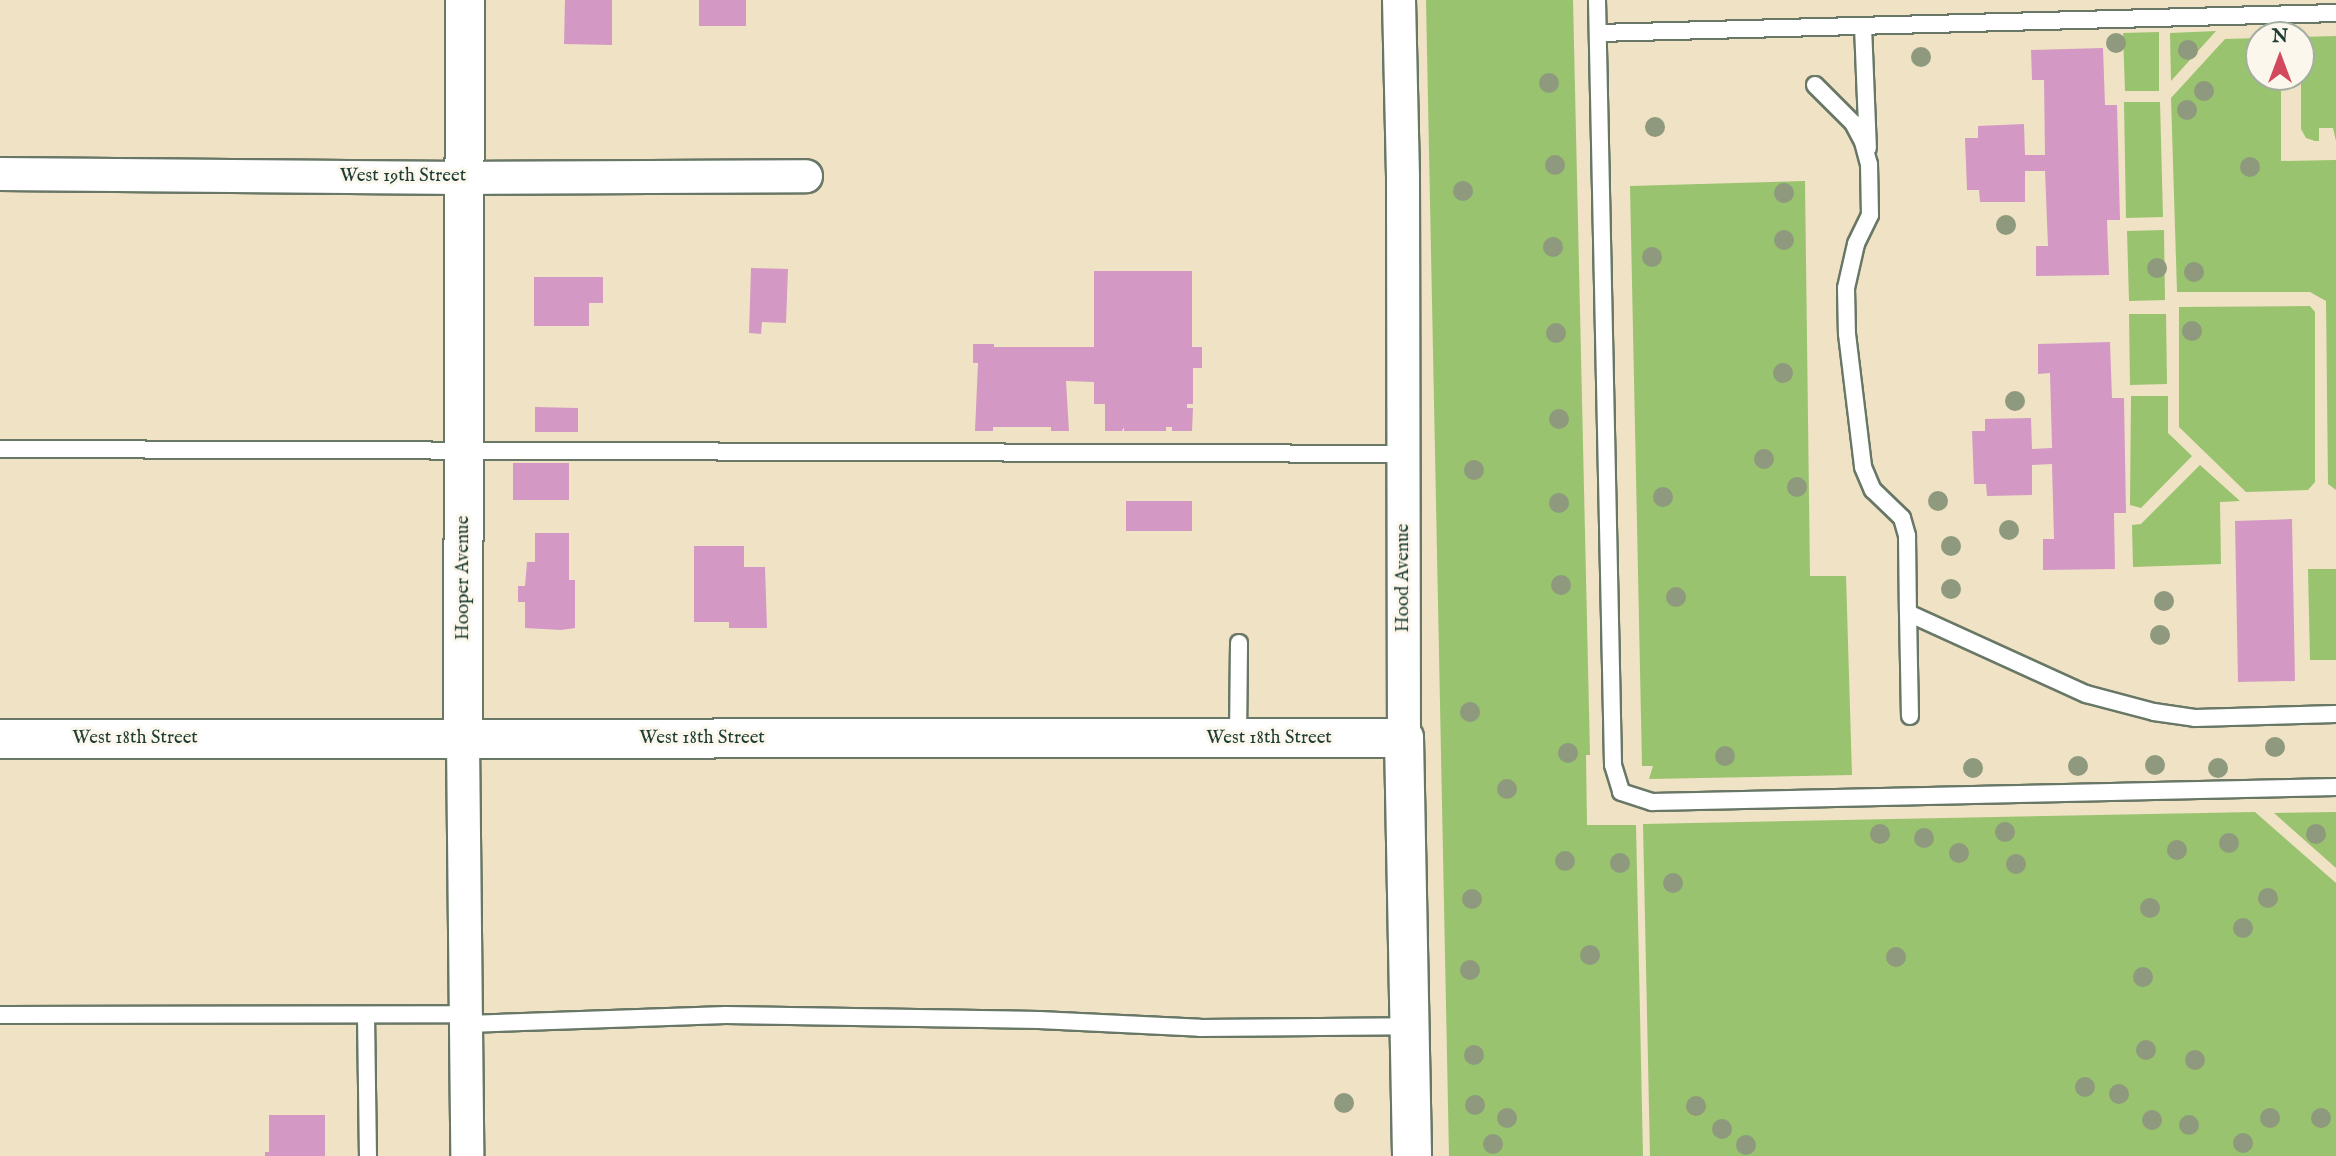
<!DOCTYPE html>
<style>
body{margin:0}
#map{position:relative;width:2336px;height:1156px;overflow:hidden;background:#f0e2c4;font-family:"IM FELL English",serif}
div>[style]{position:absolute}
.green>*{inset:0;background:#99c36f}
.building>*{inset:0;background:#d399c4}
.roads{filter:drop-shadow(2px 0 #687766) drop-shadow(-2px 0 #687766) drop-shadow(0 2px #687766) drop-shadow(0 -2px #687766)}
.lane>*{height:16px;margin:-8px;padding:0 8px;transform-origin:8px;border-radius:8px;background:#fff}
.street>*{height:32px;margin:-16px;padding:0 16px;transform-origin:16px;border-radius:16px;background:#fff}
.secondary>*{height:38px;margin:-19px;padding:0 19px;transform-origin:19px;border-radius:19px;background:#fff}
.trees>*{width:20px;height:20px;margin:-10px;border-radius:50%;background:#8e997d}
span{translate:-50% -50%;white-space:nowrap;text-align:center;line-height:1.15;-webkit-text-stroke:6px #fbf7ec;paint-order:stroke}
.street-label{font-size:19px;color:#1f3d34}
.north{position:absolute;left:2245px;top:21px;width:70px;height:70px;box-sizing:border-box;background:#fbf7ec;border:2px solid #a3ada2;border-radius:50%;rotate:0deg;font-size:19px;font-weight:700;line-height:28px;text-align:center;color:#1f3d34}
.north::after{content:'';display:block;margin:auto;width:24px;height:32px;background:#d1495b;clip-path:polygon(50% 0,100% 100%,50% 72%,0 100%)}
</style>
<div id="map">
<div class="green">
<div style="clip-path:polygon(1426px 0,1573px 0,1590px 755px,1586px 755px,1587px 825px,1636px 825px,1643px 1156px,1449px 1156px)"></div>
<div style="clip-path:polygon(2216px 31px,2171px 81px,2170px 33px)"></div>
<div style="clip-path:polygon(2159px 32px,2159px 91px,2125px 91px,2123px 33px)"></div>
<div style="clip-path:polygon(2336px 36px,2336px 141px,2333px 128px,2319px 128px,2319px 141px,2315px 141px,2306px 138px,2301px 129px,2301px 37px)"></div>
<div style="clip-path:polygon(2259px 38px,2259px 77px,2281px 77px,2281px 161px,2336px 160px,2336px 490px,2328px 484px,2326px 301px,2310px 292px,2177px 292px,2171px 98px,2225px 39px)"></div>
<div style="clip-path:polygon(2124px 102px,2160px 102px,2163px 217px,2126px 218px)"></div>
<div style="clip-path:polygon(1805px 181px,1810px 576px,1846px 576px,1852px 775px,1649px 779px,1653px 766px,1642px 766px,1630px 186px)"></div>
<div style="clip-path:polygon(2164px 230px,2165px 300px,2129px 301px,2127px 231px)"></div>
<div style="clip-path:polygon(2310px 306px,2315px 312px,2315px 482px,2308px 490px,2246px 492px,2179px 427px,2179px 307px)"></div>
<div style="clip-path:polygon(2129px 314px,2166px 314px,2167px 384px,2130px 385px)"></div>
<div style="clip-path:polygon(2131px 396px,2168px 396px,2168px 433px,2192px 456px,2141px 508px,2130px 505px)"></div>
<div style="clip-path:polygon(2200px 465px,2240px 501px,2220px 502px,2221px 564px,2133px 567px,2132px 525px,2141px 524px)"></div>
<div style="clip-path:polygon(2308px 569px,2336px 569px,2336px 660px,2310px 660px)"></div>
<div style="clip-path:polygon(2255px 812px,2336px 883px,2336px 1156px,1650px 1156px,1643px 824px)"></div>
<div style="clip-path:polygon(2336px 812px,2336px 868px,2274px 813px)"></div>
</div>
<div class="building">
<div style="clip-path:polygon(565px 0,612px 0,612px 45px,564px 44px)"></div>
<div style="clip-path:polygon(699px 0,746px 0,746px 26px,699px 26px)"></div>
<div style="clip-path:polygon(2103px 48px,2105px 105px,2117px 105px,2120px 220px,2107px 220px,2109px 275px,2036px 276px,2036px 246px,2048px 246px,2045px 171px,2025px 171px,2025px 202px,1980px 202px,1979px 190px,1967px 190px,1965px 138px,1978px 138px,1978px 126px,2024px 124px,2025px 155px,2045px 155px,2044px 80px,2032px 80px,2031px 50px)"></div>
<div style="clip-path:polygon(751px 268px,788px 269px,786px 323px,762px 322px,761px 334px,749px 333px)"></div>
<div style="clip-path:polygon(1094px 271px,1192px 271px,1192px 347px,1202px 347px,1202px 368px,1193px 368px,1193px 404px,1187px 404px,1187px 408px,1193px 408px,1192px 431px,1172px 431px,1172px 427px,1166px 427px,1166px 431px,1124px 431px,1124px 427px,1122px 431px,1105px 431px,1105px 404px,1094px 404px,1094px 382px,1066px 381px,1069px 431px,1051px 431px,1051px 427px,993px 427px,993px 431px,975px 431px,978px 363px,973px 363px,973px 344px,994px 344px,994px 347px,1094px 347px)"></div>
<div style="clip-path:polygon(534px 277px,603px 277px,603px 303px,589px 303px,589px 326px,534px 326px)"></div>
<div style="clip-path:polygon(2110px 342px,2112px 398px,2124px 398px,2126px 513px,2114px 513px,2115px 569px,2043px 570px,2043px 539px,2054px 539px,2052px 464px,2032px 465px,2032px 495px,1987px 496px,1986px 484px,1974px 484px,1972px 431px,1985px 431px,1985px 419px,2031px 418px,2032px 449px,2052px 448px,2050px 373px,2038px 374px,2038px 344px)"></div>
<div style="clip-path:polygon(535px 407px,578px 408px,578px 432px,535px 432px)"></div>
<div style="clip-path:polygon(513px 463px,569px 463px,569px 500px,513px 500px)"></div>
<div style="clip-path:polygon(1126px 501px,1192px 501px,1192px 531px,1126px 531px)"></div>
<div style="clip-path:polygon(2292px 519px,2295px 681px,2238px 682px,2235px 521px)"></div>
<div style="clip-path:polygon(535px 533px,569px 533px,569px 580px,575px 580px,575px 628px,561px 630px,525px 628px,525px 602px,518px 602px,518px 586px,525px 586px,527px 562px,535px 562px)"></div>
<div style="clip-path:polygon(694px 546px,744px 546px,744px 567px,765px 567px,767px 628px,729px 628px,729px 622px,694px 622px)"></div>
<div style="clip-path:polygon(269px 1115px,325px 1115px,325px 1156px,265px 1156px,265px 1152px,269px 1152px)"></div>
</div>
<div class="roads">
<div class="lane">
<div style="left:1597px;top:0;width:765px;rotate:88.8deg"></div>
<div style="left:1613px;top:765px;width:28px;rotate:73deg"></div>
<div style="left:1621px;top:792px;width:33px;rotate:18deg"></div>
<div style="left:1652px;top:802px;width:684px;rotate:-1.26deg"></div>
<div style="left:1863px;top:26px;width:122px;rotate:87.7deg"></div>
<div style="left:1598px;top:33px;width:738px;rotate:-1.55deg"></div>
<div style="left:1815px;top:85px;width:54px;rotate:45deg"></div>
<div style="left:1853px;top:123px;width:21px;rotate:62deg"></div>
<div style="left:1863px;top:142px;width:23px;rotate:75deg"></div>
<div style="left:1869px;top:164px;width:51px;rotate:88.9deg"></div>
<div style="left:1870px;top:215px;width:32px;rotate:116deg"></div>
<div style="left:1856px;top:244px;width:45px;rotate:102.8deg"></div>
<div style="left:1846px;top:288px;width:46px;rotate:88.8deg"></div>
<div style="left:1847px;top:334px;width:134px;rotate:83.1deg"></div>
<div style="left:1863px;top:467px;width:25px;rotate:67deg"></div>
<div style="left:1873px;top:490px;width:40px;rotate:44deg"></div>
<div style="left:1902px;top:518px;width:19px;rotate:74deg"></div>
<div style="left:1907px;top:536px;width:77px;rotate:89.3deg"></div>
<div style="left:1908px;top:613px;width:196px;rotate:24.5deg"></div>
<div style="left:2086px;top:694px;width:70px;rotate:14.8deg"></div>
<div style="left:2154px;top:712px;width:41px;rotate:8.3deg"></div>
<div style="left:2195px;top:718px;width:141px;rotate:-1.6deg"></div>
<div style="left:0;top:449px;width:1403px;rotate:0.2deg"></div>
<div style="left:1908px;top:613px;width:103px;rotate:88.9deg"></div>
<div style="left:1238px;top:739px;width:96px;rotate:-89.4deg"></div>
<div style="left:0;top:1015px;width:467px;rotate:-0.1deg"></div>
<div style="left:366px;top:1015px;width:141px;rotate:89.2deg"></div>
<div style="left:467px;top:1024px;width:259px;rotate:-2deg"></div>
<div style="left:726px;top:1015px;width:313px;rotate:0.9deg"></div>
<div style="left:1039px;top:1020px;width:161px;rotate:2.8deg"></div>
<div style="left:1200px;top:1028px;width:209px;rotate:-0.5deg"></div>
</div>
<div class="street">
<div style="left:1399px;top:0;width:177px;rotate:88.7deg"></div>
<div style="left:1403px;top:177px;width:561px;rotate:89.9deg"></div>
<div style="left:0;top:174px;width:464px;rotate:0.5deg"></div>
<div style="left:464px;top:178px;width:342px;rotate:-0.3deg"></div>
<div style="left:463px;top:740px;width:416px;rotate:89.4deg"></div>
</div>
<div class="secondary">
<div style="left:0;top:739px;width:1404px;rotate:-0.04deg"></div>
<div style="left:1404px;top:738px;width:418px;rotate:88.9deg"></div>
<div style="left:463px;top:740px;width:740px;rotate:-89.85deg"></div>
</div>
</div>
<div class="trees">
<div style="left:2116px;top:43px"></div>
<div style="left:2188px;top:50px"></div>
<div style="left:1921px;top:57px"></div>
<div style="left:1549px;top:83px"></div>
<div style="left:2204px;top:91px"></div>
<div style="left:2187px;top:110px"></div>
<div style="left:1655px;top:127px"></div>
<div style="left:1555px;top:165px"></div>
<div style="left:2250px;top:167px"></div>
<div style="left:1463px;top:191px"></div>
<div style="left:1784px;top:193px"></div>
<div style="left:2006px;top:225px"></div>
<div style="left:1784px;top:240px"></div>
<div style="left:1553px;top:247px"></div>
<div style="left:1652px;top:257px"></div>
<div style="left:2157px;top:268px"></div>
<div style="left:2194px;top:272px"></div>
<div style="left:2192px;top:331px"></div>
<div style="left:1556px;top:333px"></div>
<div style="left:1783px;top:373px"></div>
<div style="left:2015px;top:401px"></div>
<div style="left:1559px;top:419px"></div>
<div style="left:1764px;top:459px"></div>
<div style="left:1474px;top:470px"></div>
<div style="left:1797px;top:487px"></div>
<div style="left:1663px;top:497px"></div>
<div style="left:1938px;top:501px"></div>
<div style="left:1559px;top:503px"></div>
<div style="left:2009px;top:530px"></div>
<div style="left:1951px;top:546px"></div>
<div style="left:1561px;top:585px"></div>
<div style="left:1951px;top:589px"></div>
<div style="left:1676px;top:597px"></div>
<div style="left:2164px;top:601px"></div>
<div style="left:2160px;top:635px"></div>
<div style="left:1470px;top:712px"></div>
<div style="left:2275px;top:747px"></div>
<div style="left:1568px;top:753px"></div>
<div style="left:1725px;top:756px"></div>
<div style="left:2155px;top:765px"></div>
<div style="left:2078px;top:766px"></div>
<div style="left:1973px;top:768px"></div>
<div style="left:2218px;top:768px"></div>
<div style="left:1507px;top:789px"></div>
<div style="left:2005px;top:832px"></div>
<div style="left:1880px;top:834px"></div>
<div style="left:2316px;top:834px"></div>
<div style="left:1924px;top:838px"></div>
<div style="left:2229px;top:843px"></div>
<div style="left:2177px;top:850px"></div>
<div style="left:1959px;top:853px"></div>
<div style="left:1565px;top:861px"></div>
<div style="left:1620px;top:863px"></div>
<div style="left:2016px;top:864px"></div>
<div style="left:1673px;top:883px"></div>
<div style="left:2268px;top:898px"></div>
<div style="left:1472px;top:899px"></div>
<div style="left:2150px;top:908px"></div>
<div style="left:2243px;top:928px"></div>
<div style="left:1590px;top:955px"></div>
<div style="left:1896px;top:957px"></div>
<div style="left:1470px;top:970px"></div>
<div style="left:2143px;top:977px"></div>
<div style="left:2146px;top:1050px"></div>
<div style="left:1474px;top:1055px"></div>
<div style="left:2195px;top:1060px"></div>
<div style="left:2085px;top:1087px"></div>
<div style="left:2119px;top:1094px"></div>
<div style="left:1344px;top:1103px"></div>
<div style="left:1475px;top:1105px"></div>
<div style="left:1696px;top:1106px"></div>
<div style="left:1507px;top:1118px"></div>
<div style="left:2270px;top:1118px"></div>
<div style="left:2321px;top:1118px"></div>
<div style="left:2152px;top:1120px"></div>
<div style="left:2189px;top:1125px"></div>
<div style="left:1722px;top:1129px"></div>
<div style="left:2243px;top:1143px"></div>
<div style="left:1493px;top:1144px"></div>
<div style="left:1746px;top:1145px"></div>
</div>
<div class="street-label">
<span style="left:403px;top:177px">West 19th Street</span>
<span style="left:464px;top:578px;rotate:-90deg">Hooper Avenue</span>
<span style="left:1404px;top:578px;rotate:-90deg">Hood Avenue</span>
<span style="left:135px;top:739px">West 18th Street</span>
<span style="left:702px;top:739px">West 18th Street</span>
<span style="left:1269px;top:739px">West 18th Street</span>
</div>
<div class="north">N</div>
</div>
